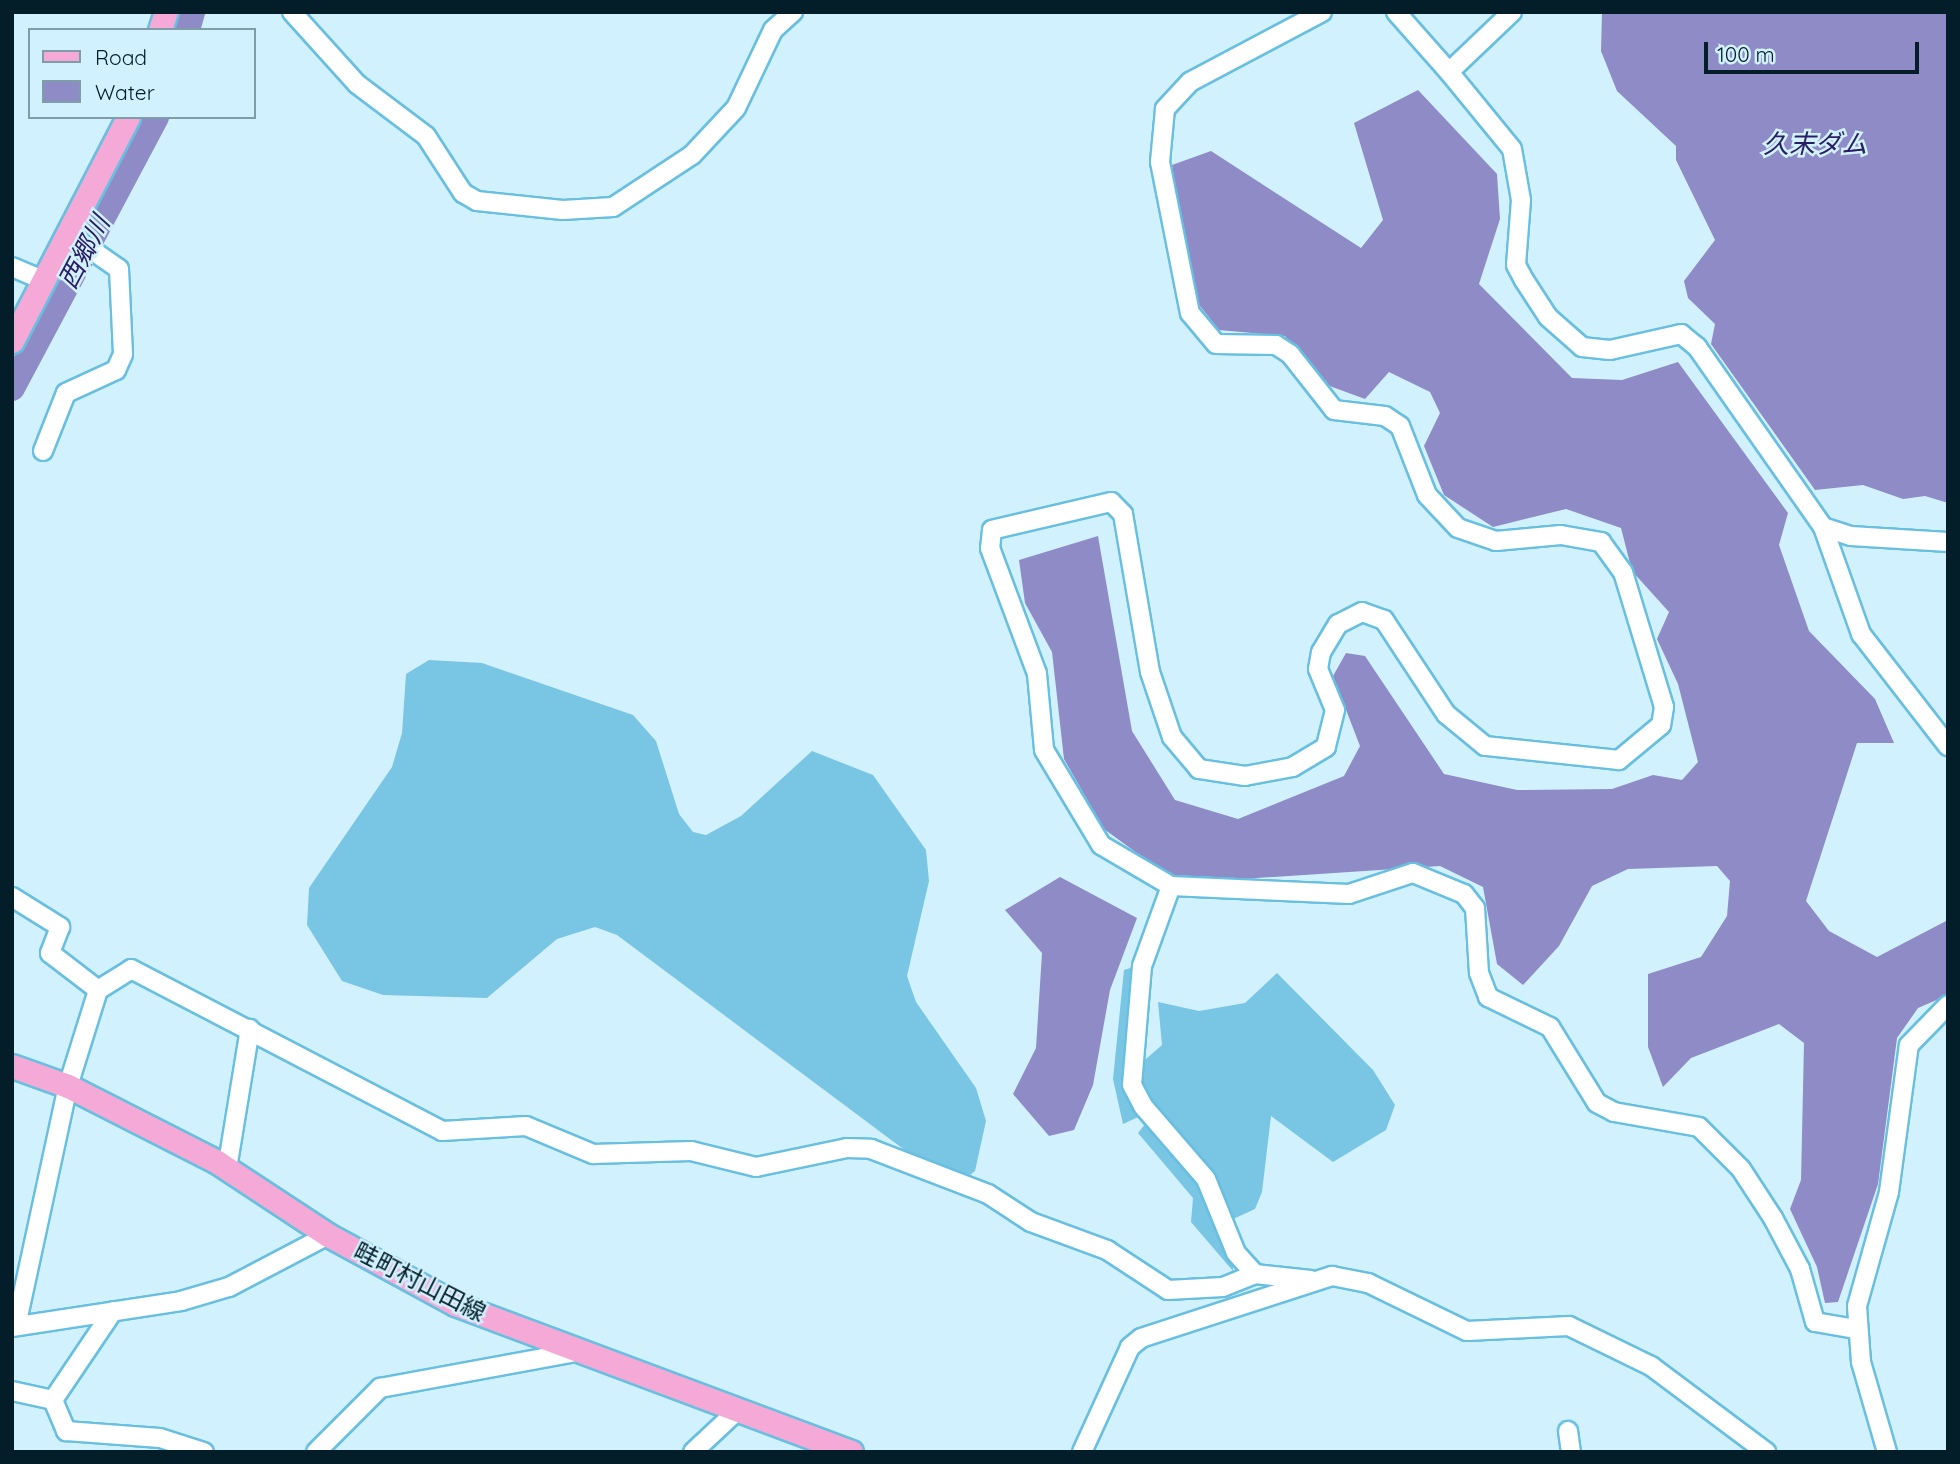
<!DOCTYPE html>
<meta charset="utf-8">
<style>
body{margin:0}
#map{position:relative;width:1960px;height:1464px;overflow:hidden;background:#d1f1ff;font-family:Quicksand,"Noto Sans JP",sans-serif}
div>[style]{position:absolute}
.forest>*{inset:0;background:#78c5e4}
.water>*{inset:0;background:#8e8bc7}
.river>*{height:26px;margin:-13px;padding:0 13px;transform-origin:13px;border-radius:13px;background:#8e8bc7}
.roads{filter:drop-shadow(2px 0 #69bfe0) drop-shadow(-2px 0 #69bfe0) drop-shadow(0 2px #69bfe0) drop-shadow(0 -2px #69bfe0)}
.minor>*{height:18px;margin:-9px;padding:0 9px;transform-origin:9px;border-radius:9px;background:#fff}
.major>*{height:23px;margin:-11.5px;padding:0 11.5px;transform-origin:11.5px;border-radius:11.5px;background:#f5a9d6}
span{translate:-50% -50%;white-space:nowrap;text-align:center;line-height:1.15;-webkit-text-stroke:5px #d1f1ff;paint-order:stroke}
.street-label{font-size:24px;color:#031e28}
.water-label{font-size:26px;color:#2b1d64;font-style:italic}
.frame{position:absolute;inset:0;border:14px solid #031e28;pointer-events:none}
.legend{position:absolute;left:28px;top:28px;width:228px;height:91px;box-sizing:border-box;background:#d1f1ff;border:2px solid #7f9da9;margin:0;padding:9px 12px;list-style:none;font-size:21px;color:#031e28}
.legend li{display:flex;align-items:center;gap:14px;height:35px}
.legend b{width:35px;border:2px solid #7f9da9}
.scale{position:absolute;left:1704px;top:42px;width:215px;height:32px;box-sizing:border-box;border:4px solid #031e28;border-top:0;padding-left:9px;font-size:21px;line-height:24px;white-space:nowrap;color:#031e28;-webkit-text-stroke:5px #d1f1ff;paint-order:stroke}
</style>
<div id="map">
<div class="forest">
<div style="clip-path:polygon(429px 660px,482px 663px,633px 715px,656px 741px,679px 814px,693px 832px,706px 835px,741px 816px,812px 751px,873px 775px,926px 850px,929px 881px,907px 976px,916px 1002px,976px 1088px,986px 1121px,975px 1171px,966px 1178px,922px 1163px,617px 935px,595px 927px,557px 939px,487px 998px,383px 995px,342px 981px,307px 925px,309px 888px,392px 767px,402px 733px,406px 674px)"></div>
<div style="clip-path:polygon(1143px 964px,1139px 1065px,1162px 1045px,1158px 1002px,1199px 1011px,1245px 1003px,1277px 973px,1373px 1070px,1395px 1105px,1386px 1130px,1333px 1162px,1271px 1116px,1262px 1192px,1255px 1209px,1231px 1220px,1233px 1271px,1191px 1222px,1193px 1198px,1138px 1133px,1158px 1108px,1123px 1124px,1113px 1079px,1124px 970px)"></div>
</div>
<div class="water">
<div style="clip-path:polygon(1602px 12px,1948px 12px,1948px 503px,1925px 496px,1903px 499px,1863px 485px,1815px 490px,1711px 344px,1715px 324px,1688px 298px,1684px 281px,1715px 240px,1676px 160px,1676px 146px,1617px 91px,1601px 51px)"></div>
<div style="clip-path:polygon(1418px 90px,1497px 174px,1500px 219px,1479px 284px,1572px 378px,1622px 380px,1678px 362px,1788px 513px,1779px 545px,1809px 631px,1875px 699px,1894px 743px,1857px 743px,1806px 901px,1829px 931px,1877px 957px,1948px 920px,1948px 995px,1918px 1008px,1897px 1038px,1878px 1184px,1838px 1302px,1825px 1303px,1817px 1267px,1790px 1209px,1801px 1180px,1804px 1043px,1779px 1024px,1691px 1058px,1663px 1087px,1648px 1047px,1648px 974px,1701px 957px,1727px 916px,1730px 881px,1717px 866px,1628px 869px,1592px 886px,1559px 946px,1523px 985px,1497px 964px,1483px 887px,1440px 866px,1212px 881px,1167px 875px,1104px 829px,1064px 759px,1052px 652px,1025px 603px,1019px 560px,1098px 536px,1132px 731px,1175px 800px,1238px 819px,1344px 776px,1360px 746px,1333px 676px,1346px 653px,1365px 656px,1444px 774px,1517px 790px,1612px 789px,1653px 775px,1682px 780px,1698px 762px,1678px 684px,1657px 639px,1669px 612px,1632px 571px,1621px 528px,1566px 509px,1493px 527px,1444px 495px,1424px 446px,1440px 413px,1430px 392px,1389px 372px,1365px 399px,1327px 385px,1285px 336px,1219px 330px,1193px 297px,1172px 165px,1211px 151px,1361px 248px,1383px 220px,1354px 123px)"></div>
<div style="clip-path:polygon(1060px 877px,1137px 918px,1110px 990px,1093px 1085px,1074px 1130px,1049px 1136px,1013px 1094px,1036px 1048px,1042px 953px,1005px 910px)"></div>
</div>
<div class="river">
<div style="left:187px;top:30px;width:19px;rotate:-74deg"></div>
<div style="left:12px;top:388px;width:307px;rotate:-62deg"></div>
</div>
<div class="roads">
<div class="minor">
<div style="left:292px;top:12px;width:97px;rotate:47.9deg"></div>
<div style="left:357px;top:84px;width:86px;rotate:37deg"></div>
<div style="left:426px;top:136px;width:68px;rotate:57deg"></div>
<div style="left:463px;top:193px;width:16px;rotate:30deg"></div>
<div style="left:477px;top:201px;width:86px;rotate:6deg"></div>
<div style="left:563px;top:210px;width:50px;rotate:-3.4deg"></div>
<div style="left:613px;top:207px;width:95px;rotate:-33.4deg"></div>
<div style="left:692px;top:155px;width:64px;rotate:-46.9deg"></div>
<div style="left:736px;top:108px;width:86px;rotate:-64.6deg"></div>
<div style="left:773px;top:30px;width:27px;rotate:-42deg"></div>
<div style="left:1322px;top:12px;width:149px;rotate:152.1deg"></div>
<div style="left:1190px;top:82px;width:37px;rotate:133deg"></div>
<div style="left:1165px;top:109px;width:53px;rotate:95.4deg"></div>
<div style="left:1160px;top:162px;width:154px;rotate:78.8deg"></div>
<div style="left:1190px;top:313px;width:40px;rotate:50deg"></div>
<div style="left:1216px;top:344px;width:60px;rotate:1deg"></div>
<div style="left:1276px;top:345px;width:17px;rotate:33deg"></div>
<div style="left:1290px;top:354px;width:71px;rotate:51.8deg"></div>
<div style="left:1334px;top:410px;width:51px;rotate:6.7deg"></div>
<div style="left:1385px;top:416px;width:18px;rotate:34deg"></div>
<div style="left:1400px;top:426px;width:74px;rotate:68.6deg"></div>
<div style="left:1427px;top:495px;width:45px;rotate:46.8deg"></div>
<div style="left:1458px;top:528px;width:40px;rotate:18.9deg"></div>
<div style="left:1496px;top:541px;width:65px;rotate:-5.3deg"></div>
<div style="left:1561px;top:535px;width:41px;rotate:9.9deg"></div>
<div style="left:1601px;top:542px;width:37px;rotate:54deg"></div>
<div style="left:1623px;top:572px;width:141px;rotate:73.1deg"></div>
<div style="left:1664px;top:707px;width:18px;rotate:99deg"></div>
<div style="left:1661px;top:725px;width:55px;rotate:140.2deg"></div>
<div style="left:1619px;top:760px;width:135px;rotate:-174deg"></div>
<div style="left:1485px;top:746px;width:50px;rotate:-140.6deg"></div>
<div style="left:1446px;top:714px;width:113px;rotate:-123.4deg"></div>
<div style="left:1384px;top:620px;width:23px;rotate:-160deg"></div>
<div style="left:1362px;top:612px;width:27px;rotate:153deg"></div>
<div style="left:1338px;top:624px;width:33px;rotate:121deg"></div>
<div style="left:1321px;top:652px;width:17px;rotate:100deg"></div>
<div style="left:1318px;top:669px;width:44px;rotate:67.5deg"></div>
<div style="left:1335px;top:710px;width:38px;rotate:104deg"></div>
<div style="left:1326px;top:747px;width:39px;rotate:149deg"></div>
<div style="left:1293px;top:767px;width:49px;rotate:169.4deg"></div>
<div style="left:1245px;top:776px;width:47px;rotate:-171.3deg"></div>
<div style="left:1199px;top:769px;width:42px;rotate:-130.2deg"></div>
<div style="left:1172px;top:737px;width:69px;rotate:-108.7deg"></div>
<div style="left:1150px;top:672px;width:160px;rotate:-99.7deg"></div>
<div style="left:1123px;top:514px;width:17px;rotate:-135deg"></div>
<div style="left:1111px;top:502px;width:122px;rotate:166.8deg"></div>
<div style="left:992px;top:530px;width:18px;rotate:96deg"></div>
<div style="left:990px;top:548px;width:134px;rotate:69.5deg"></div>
<div style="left:1037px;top:674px;width:76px;rotate:84.7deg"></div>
<div style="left:1044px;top:750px;width:111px;rotate:59deg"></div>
<div style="left:1101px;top:845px;width:81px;rotate:30.4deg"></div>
<div style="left:1171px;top:886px;width:178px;rotate:2.6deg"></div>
<div style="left:1349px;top:894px;width:67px;rotate:-18.2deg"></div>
<div style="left:1413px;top:873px;width:55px;rotate:22.4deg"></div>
<div style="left:1464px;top:894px;width:18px;rotate:52deg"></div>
<div style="left:1475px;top:908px;width:65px;rotate:86.5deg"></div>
<div style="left:1479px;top:973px;width:26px;rotate:69deg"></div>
<div style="left:1488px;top:997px;width:69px;rotate:25.8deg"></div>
<div style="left:1550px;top:1027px;width:89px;rotate:58.3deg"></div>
<div style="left:1597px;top:1103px;width:19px;rotate:28deg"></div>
<div style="left:1614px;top:1112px;width:86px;rotate:10deg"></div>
<div style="left:1699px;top:1127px;width:59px;rotate:45deg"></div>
<div style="left:1741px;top:1169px;width:59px;rotate:56.9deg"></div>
<div style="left:1773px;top:1218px;width:58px;rotate:62.1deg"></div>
<div style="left:1800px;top:1269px;width:55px;rotate:74.2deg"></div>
<div style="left:1815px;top:1322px;width:42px;rotate:9.7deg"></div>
<div style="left:1396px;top:12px;width:80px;rotate:48.5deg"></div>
<div style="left:1512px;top:12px;width:87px;rotate:136.4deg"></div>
<div style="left:1449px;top:72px;width:99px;rotate:50.7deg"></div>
<div style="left:1512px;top:149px;width:52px;rotate:80deg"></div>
<div style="left:1521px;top:200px;width:65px;rotate:94.4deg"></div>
<div style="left:1516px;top:265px;width:17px;rotate:62deg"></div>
<div style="left:1524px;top:280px;width:44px;rotate:57deg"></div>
<div style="left:1548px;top:317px;width:45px;rotate:41.4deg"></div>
<div style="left:1582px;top:347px;width:28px;rotate:6deg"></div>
<div style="left:1610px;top:350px;width:73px;rotate:-12.7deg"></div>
<div style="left:1681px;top:334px;width:21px;rotate:39deg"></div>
<div style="left:1697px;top:347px;width:220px;rotate:55deg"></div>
<div style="left:1823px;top:527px;width:114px;rotate:70.4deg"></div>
<div style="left:1861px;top:634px;width:142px;rotate:52.2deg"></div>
<div style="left:12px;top:267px;width:36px;rotate:23deg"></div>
<div style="left:43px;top:451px;width:62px;rotate:-68.4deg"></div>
<div style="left:66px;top:393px;width:55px;rotate:-24.7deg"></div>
<div style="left:116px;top:370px;width:17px;rotate:-66deg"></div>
<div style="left:123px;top:354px;width:85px;rotate:-92.7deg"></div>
<div style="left:119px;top:269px;width:60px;rotate:-145.2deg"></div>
<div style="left:1823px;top:527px;width:29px;rotate:18deg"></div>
<div style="left:1851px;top:536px;width:97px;rotate:3.5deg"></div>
<div style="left:1171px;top:886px;width:85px;rotate:109.9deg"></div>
<div style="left:1142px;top:966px;width:119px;rotate:94.8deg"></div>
<div style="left:1132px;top:1085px;width:24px;rotate:62deg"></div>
<div style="left:1143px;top:1106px;width:96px;rotate:49.2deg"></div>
<div style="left:1206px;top:1179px;width:80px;rotate:67.9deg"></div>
<div style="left:1236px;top:1253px;width:28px;rotate:48deg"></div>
<div style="left:12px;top:897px;width:57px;rotate:32deg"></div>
<div style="left:60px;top:927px;width:28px;rotate:111deg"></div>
<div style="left:50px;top:953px;width:61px;rotate:37.6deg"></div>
<div style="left:227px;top:1169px;width:142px;rotate:-80.7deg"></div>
<div style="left:16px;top:1326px;width:246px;rotate:-77.8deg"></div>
<div style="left:68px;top:1086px;width:101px;rotate:-72.6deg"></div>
<div style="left:98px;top:990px;width:39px;rotate:-32deg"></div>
<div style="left:131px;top:969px;width:351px;rotate:27.5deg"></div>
<div style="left:442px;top:1131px;width:84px;rotate:-3.4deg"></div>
<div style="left:526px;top:1126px;width:73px;rotate:22.7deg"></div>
<div style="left:593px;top:1154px;width:98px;rotate:-1.8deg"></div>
<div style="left:691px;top:1151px;width:67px;rotate:13.8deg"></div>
<div style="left:756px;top:1167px;width:93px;rotate:-11.8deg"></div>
<div style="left:847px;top:1148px;width:24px;rotate:2deg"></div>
<div style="left:871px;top:1149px;width:125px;rotate:21deg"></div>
<div style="left:988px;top:1194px;width:51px;rotate:33.1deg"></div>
<div style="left:1031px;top:1222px;width:81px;rotate:20.2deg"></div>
<div style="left:1107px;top:1250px;width:73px;rotate:33.3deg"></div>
<div style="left:1168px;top:1290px;width:55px;rotate:-3.1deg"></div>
<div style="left:1223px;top:1287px;width:35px;rotate:-22deg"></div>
<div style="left:1255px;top:1274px;width:56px;rotate:6.1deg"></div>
<div style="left:12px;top:1327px;width:171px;rotate:-8.7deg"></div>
<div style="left:181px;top:1301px;width:50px;rotate:-16.3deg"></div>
<div style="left:229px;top:1287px;width:112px;rotate:-27.7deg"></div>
<div style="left:12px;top:1391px;width:42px;rotate:12.4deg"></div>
<div style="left:53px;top:1400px;width:34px;rotate:67deg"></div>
<div style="left:66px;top:1431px;width:94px;rotate:4.3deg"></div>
<div style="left:160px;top:1438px;width:46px;rotate:17.7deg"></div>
<div style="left:53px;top:1400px;width:107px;rotate:-56deg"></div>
<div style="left:1568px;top:1431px;width:21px;rotate:82deg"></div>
<div style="left:316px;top:1452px;width:91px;rotate:-45deg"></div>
<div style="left:380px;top:1388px;width:199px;rotate:-10.4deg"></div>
<div style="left:693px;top:1452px;width:63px;rotate:-43.1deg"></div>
<div style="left:1082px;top:1452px;width:115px;rotate:-65.4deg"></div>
<div style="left:1130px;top:1347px;width:14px;rotate:-39deg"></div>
<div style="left:1141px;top:1338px;width:201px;rotate:-18deg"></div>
<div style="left:1332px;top:1276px;width:37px;rotate:11deg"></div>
<div style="left:1368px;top:1283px;width:110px;rotate:25.9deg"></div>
<div style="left:1467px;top:1331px;width:102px;rotate:-2.8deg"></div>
<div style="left:1569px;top:1326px;width:91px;rotate:26deg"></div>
<div style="left:1651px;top:1366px;width:144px;rotate:36.8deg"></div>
<div style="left:1887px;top:1452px;width:94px;rotate:-106.1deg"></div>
<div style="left:1861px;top:1362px;width:56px;rotate:-94.1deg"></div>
<div style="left:1857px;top:1306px;width:118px;rotate:-74.3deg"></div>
<div style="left:1889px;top:1192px;width:148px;rotate:-82.3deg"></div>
<div style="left:1909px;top:1045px;width:56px;rotate:-45.7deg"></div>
</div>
<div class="major">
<div style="left:160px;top:30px;width:19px;rotate:-72deg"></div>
<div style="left:12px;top:341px;width:252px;rotate:-62.6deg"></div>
<div style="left:12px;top:1066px;width:59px;rotate:19.7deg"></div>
<div style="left:68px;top:1086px;width:167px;rotate:27deg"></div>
<div style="left:217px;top:1162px;width:133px;rotate:33.3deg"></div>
<div style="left:328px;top:1235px;width:145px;rotate:28.5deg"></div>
<div style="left:455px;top:1304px;width:423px;rotate:20.5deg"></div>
</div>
</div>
<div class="street-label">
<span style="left:420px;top:1282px;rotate:27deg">畦町村山田線</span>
</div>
<div class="water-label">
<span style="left:1815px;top:144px">久末ダム</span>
<span style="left:84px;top:252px;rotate:-62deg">西郷川</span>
</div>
<div class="frame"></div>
<ul class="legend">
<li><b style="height:9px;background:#f5a9d6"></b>Road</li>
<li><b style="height:19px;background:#8e8bc7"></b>Water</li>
</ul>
<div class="scale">100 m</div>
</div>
